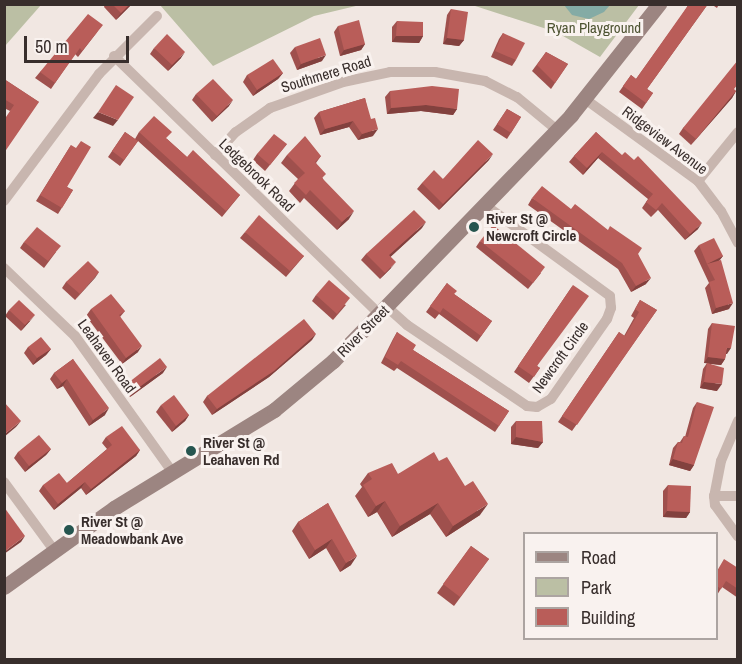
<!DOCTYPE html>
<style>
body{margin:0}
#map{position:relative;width:742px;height:664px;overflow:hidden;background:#f1e7e2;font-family:"Archivo Narrow",sans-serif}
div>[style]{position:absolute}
.green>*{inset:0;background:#bbbfa4}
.water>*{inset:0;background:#84aba5}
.minor>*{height:10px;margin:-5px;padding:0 5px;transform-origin:5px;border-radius:5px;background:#c8b6af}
.secondary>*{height:15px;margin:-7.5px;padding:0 7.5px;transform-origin:7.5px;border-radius:7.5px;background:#9c8581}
.wall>*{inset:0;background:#9f504d}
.shaded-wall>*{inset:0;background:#82413e}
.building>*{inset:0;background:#b95d59}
.dots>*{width:16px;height:16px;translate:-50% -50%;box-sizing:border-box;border:3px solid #f9f2ef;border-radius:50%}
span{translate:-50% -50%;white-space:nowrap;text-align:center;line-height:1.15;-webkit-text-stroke:6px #f9f2ef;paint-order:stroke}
.park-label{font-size:15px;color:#4e5433}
.street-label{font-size:15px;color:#382e2c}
.poi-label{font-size:15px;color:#382e2c;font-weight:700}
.left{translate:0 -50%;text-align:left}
.frame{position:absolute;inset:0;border:6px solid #382e2c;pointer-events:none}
.legend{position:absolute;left:523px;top:532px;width:195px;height:108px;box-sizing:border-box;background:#f9f2ef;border:2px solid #aca4a1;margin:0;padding:8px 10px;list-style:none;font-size:18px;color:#382e2c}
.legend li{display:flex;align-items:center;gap:12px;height:30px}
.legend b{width:30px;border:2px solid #aca4a1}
.scale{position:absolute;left:24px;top:36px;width:105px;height:27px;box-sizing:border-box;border:3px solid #382e2c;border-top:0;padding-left:8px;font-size:18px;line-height:21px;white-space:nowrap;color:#382e2c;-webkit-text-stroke:4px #f9f2ef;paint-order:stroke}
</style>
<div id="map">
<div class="green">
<div style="clip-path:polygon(5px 4px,41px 5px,5px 46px,4px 5px)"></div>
<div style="clip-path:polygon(160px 5px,360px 5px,314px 16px,213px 66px)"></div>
<div style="clip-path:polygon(472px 5px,639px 5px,600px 57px,556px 32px)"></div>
</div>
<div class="water">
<div style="clip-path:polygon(564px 5px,610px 5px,604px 12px,589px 19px,572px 15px)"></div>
</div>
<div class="minor">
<div style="left:114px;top:56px;width:371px;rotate:44.2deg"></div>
<div style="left:585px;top:99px;width:140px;rotate:36deg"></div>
<div style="left:698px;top:181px;width:38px;rotate:53deg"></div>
<div style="left:721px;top:211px;width:36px;rotate:62deg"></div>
<div style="left:215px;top:155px;width:31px;rotate:-48deg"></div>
<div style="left:236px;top:132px;width:42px;rotate:-35.2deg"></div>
<div style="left:270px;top:108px;width:77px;rotate:-19.6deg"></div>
<div style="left:343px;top:82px;width:48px;rotate:-12deg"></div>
<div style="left:390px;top:72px;width:45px"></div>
<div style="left:435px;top:72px;width:51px;rotate:10.2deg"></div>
<div style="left:485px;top:81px;width:36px;rotate:27deg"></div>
<div style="left:517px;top:97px;width:52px;rotate:39.5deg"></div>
<div style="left:698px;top:181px;width:63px;rotate:-50.8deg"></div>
<div style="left:4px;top:201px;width:159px;rotate:-53.2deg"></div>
<div style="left:99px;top:74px;width:82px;rotate:-45deg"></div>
<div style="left:4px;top:268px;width:98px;rotate:43.8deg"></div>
<div style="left:75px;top:336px;width:168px;rotate:54.4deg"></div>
<div style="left:387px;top:307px;width:27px;rotate:42deg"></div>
<div style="left:407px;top:325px;width:145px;rotate:34deg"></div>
<div style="left:527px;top:406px;width:10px;rotate:6deg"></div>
<div style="left:537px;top:407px;width:16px;rotate:-30deg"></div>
<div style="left:551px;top:399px;width:98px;rotate:-55deg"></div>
<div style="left:607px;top:319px;width:12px;rotate:-70deg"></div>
<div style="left:611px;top:308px;width:12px;rotate:-95deg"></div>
<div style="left:610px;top:296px;width:155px;rotate:-143.9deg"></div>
<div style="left:738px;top:421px;width:43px;rotate:113deg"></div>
<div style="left:721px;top:461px;width:36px;rotate:101deg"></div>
<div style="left:714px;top:496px;width:9px;rotate:84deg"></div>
<div style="left:715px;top:505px;width:39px;rotate:54deg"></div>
<div style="left:4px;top:482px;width:84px;rotate:53.7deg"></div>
<div style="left:714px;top:496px;width:24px"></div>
</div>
<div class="secondary">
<div style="left:4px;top:587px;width:135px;rotate:-35.7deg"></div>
<div style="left:114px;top:508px;width:188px;rotate:-31.5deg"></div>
<div style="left:274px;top:410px;width:77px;rotate:-39.7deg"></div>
<div style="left:333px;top:361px;width:342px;rotate:-45.9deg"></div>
<div style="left:571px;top:115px;width:142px;rotate:-51.6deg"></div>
</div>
<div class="wall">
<div style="clip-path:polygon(105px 4px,132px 4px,116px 20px,104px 7px)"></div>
<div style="clip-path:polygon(689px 4px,708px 4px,647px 89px,653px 93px,642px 109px,619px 92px,631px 75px,636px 79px,682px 15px)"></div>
<div style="clip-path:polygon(711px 4px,719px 4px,717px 8px)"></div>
<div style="clip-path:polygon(451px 9px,464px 40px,459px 46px,443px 44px,447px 15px)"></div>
<div style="clip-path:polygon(397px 21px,423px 36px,419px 43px,392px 42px,392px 27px)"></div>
<div style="clip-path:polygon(338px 26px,365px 44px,361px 50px,340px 56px,334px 32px)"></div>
<div style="clip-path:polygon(98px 31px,78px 57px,75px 54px,51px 89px,35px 78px,40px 72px)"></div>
<div style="clip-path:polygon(503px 33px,516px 60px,512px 66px,491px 57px,499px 39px)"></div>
<div style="clip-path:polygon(295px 47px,322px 61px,297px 70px,290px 53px)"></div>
<div style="clip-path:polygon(154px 48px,181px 58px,168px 71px,150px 54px)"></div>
<div style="clip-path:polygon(546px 52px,568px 64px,551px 89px,532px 71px)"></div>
<div style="clip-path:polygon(283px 73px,278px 79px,253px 96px,243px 82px,247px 75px)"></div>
<div style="clip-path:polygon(4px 79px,39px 102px,10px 111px,4px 108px)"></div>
<div style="clip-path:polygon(734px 90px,736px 91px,732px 98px,691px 145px,679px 134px,683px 128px)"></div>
<div style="clip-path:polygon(390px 91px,457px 109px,453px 115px,421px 111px,387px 114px,385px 97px)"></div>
<div style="clip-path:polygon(196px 94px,229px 106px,212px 122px,192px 100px)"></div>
<div style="clip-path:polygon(365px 98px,373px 136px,358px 140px,349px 127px,320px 135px,314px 118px,319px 112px)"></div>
<div style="clip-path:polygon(507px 109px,521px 117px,507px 139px,493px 130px)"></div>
<div style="clip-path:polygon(125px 132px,135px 139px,139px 132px,167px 139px,187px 157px,240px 195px,222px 217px,138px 141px,120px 166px,108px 157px)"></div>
<div style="clip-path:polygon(596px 132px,698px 229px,685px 240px,658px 210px,651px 217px,642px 208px,648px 199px,598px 158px,583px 175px,569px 162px,574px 156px)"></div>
<div style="clip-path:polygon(287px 144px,265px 171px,253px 160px,257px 154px)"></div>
<div style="clip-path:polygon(71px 145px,67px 187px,73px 190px,58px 214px,36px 201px)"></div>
<div style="clip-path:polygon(287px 155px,321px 156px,316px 163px,323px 179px,349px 219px,337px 230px,304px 198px,300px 203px,289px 191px,298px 179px,281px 163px)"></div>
<div style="clip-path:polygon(489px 160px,439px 210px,417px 189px,422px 183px,443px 179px)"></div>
<div style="clip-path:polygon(532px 198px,638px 254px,646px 284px,631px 292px,618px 269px,528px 205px)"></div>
<div style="clip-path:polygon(422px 228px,390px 257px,391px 268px,380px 279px,361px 260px,366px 254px)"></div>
<div style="clip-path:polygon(245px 232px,304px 256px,286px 277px,240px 238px)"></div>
<div style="clip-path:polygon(480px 241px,541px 273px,528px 289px,476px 247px)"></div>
<div style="clip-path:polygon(24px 242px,56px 252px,44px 268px,20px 248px)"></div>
<div style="clip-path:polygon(699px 245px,723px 256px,719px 261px,729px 309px,712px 314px,705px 288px,709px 283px,694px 251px)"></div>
<div style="clip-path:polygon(99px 272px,75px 300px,62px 288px,66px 282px)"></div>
<div style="clip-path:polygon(447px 283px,454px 294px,492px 321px,477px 342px,439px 314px,435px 319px,426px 312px)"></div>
<div style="clip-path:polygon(573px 285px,537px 366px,540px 368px,529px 383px,514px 372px)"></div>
<div style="clip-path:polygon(316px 295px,346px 305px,333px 320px,312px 301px)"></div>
<div style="clip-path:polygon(640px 300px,657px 310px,572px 431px,558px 422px,619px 332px,624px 336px,634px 318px,631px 316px)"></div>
<div style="clip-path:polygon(91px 309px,125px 311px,120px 317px,138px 352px,122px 364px,86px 316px)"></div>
<div style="clip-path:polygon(9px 310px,30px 321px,21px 331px,5px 316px)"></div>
<div style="clip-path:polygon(712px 323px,727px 354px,726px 354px,725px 359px,721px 365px,711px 364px,717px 391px,700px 388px,703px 369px,707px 363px,704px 363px,708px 329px)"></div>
<div style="clip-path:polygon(397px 332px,413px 350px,509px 411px,495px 432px,397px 368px,394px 371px,381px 363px,393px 339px)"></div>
<div style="clip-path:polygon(312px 340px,269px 377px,212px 415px,203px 402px,207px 396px)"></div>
<div style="clip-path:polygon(28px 347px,51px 349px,46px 355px,33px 365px,24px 353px)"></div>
<div style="clip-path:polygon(73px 359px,105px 415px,89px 426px,63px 386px,57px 389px,50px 379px,54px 373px)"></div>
<div style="clip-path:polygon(163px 373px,130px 397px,124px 389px,128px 383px)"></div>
<div style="clip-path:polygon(697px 402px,694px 465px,690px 471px,669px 465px,673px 448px,678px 442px,680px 442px,684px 436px,685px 437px,693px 408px)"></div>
<div style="clip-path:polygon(161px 405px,189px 415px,185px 421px,172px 432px,156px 412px)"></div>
<div style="clip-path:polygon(516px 421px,543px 442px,538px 448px,511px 444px,511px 427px)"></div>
<div style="clip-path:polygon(106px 437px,140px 450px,136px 456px,86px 495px,81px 488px,54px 510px,39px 491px,43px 485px,67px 483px,107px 449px,102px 443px)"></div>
<div style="clip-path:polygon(51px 449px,46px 455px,25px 472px,14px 458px,18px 452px)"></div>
<div style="clip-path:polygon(439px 461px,480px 515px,446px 537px,430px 514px,392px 537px,377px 512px,368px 517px,355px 496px,362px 487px,360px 484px,368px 473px,398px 474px)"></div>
<div style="clip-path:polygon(668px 485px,690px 512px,686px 518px,663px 517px,663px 491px)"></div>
<div style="clip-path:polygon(328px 503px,351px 565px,340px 572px,326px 548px,309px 559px,292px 531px,298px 522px)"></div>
<div style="clip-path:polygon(471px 546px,489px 559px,454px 606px,437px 593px)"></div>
<div style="clip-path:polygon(738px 568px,738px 598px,722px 587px,717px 595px,717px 571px)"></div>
</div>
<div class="shaded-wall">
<div style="clip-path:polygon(130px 4px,132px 4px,116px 20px,121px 13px)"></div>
<div style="clip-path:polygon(396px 36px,423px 36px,419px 43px,392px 42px)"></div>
<div style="clip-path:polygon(447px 38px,464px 40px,459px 46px,443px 44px)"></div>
<div style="clip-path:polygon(365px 44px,361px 50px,340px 56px,344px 50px)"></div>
<div style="clip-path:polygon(185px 52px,181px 58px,168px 71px,172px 65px)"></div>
<div style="clip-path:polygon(326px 55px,322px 61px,297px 70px,301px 64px)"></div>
<div style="clip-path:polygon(283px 73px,278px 79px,253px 96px,257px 90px)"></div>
<div style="clip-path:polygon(736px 91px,732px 98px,691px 145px)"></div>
<div style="clip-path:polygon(233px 100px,229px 106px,212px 122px,217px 116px)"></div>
<div style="clip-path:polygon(426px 105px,457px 109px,453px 115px,421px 111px,387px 114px,391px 108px)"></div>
<div style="clip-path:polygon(98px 112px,118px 120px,113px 126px,93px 118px)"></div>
<div style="clip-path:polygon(353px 121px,349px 127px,320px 135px,325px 129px)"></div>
<div style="clip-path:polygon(378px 129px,373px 136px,358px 140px,362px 134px)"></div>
<div style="clip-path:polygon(602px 152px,598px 158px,583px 175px,587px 168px)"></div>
<div style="clip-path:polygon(493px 154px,489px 160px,439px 210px,443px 204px)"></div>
<div style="clip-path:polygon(354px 211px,349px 219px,337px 230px,342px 222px)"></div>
<div style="clip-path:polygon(426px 222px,422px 228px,385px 262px,389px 255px)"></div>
<div style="clip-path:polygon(702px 223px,698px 229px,685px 240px,690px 234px)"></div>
<div style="clip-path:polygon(723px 256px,718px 262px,707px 264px,703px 270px,707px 264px)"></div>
<div style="clip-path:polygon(396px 262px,391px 268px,380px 279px,385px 273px)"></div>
<div style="clip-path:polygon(99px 272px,95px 278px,75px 300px,80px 294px)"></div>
<div style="clip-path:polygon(651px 278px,646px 284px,631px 292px,636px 286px)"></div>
<div style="clip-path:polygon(733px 303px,729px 309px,712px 314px,716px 308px)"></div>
<div style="clip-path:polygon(35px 315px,30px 321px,21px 331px,25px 325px)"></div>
<div style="clip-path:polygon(316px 334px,312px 340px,269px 377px,212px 415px,217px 409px)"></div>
<div style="clip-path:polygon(142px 346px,138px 352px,122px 364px,126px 358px)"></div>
<div style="clip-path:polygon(727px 348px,731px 348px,727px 354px,723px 354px)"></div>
<div style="clip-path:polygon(51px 349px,46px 355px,33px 365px,37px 358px)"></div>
<div style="clip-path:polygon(708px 357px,725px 359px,721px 365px,704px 363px)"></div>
<div style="clip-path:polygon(167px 367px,163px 373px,130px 397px,134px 391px)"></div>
<div style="clip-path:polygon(67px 379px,63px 386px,57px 389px,62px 383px)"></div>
<div style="clip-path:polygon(704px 382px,722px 384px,717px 391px,700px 388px)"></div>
<div style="clip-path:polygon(109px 408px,105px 415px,89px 426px,93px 420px)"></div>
<div style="clip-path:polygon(189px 415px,185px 421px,172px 432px,176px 426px)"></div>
<div style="clip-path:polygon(21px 421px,16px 427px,4px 437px,6px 433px)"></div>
<div style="clip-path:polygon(516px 437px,543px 442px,538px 448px,511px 444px)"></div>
<div style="clip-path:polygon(51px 449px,46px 455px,25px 472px,29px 466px)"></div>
<div style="clip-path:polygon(140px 450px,136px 456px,86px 495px,91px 489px)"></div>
<div style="clip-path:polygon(673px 459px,694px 465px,690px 471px,669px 465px)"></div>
<div style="clip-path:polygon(85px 482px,81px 488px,54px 510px,58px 504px)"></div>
<div style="clip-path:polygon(385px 501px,377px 512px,368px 517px,376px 506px)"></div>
<div style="clip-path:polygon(438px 503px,430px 514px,392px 537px,400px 526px)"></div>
<div style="clip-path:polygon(488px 504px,480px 515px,446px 537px,453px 526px)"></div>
<div style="clip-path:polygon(667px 511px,690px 512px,686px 518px,663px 517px)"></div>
<div style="clip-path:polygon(25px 536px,21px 542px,4px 554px,4px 552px)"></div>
<div style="clip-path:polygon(332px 539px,326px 548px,309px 559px,315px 550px)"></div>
<div style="clip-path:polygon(357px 556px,351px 565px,340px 572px,346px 563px)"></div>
</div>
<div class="building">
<div style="clip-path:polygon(112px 4px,130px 4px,121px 13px)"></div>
<div style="clip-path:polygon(689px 4px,708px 4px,647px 89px,653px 93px,646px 103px,623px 86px,631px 75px,636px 79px)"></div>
<div style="clip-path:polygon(451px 9px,468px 12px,464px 40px,447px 38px)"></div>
<div style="clip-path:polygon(88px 14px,103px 25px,82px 51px,80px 48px,55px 83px,40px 72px)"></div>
<div style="clip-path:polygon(359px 20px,365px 44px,344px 50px,338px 26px)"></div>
<div style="clip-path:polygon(397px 21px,423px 22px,423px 36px,396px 36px)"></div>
<div style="clip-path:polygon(503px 33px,525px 43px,516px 60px,495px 51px)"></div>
<div style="clip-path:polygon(167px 34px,185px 52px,172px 65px,154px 48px)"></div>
<div style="clip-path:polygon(320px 38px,326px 55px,301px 64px,295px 47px)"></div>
<div style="clip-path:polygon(546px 52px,568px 64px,555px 83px,537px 65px)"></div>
<div style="clip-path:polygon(273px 59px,283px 73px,257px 90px,247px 75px)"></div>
<div style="clip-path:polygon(738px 60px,738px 84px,734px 89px,736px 91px,696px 139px,683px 128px)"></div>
<div style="clip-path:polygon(4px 79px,39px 102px,4px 153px,4px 120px,14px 105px,4px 99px)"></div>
<div style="clip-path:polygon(213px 79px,233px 100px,217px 116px,196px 94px)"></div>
<div style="clip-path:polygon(116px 85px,134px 97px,118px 120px,98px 112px)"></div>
<div style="clip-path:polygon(432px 86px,459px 89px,457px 109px,426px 105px,391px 108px,390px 91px)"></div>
<div style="clip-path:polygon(365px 98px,371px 119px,375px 118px,378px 129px,362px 134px,353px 121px,325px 129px,319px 112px)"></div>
<div style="clip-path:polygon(507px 109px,521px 117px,511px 133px,497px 124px)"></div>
<div style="clip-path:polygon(154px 116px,172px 132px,166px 138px,187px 157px,193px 150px,240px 195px,226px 211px,139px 132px)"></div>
<div style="clip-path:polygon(125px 132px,138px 141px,124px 160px,112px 151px)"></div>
<div style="clip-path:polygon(596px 132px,622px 155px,625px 152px,634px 160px,638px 156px,702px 223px,690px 234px,662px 203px,656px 210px,646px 202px,653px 194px,602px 152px,587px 168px,574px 156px)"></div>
<div style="clip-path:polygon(274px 134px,287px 144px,270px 165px,257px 154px)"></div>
<div style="clip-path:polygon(305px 136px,321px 156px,315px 162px,326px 174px,322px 178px,354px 211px,342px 222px,310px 190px,306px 195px,294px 183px,305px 173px,287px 155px)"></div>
<div style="clip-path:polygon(478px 140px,493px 154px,443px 204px,422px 183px,434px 170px,443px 179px)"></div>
<div style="clip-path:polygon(81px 141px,91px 147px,67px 187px,73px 190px,62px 208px,40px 195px,71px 145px,76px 148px)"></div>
<div style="clip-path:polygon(542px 186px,571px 209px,575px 204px,608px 230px,610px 226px,642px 248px,638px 254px,651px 278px,636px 286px,622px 263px,532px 198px)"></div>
<div style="clip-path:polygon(414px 210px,426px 222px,389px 255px,396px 262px,385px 273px,366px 254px)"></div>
<div style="clip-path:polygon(259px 215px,304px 256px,290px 271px,245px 232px)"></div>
<div style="clip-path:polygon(493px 225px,545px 267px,533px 283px,480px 241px)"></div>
<div style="clip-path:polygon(37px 227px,61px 246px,48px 261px,24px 242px)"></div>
<div style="clip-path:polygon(714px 238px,723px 256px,707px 264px,699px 245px)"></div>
<div style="clip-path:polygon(721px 260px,733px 303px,716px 308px,709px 282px,715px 280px,707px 264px)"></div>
<div style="clip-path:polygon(88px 261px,99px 272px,80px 294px,66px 282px)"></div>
<div style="clip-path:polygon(329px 280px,350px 298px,337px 314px,316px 295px)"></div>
<div style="clip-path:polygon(447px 283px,457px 291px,454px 294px,492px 321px,481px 336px,443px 308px,440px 313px,430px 306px)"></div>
<div style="clip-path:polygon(573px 285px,589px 296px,537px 366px,540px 368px,534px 377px,518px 366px)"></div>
<div style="clip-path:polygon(111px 294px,125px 311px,119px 315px,142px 346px,126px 358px,91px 309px)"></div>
<div style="clip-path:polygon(19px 300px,35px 315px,25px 325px,9px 310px)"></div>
<div style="clip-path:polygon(640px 300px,657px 310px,577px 425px,562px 416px,619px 332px,625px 336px,639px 312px,635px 309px)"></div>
<div style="clip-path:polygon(304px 319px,316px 334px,274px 371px,217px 409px,207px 396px)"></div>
<div style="clip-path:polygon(712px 323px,735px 326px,731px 348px,727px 348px,725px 359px,708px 357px)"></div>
<div style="clip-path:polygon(397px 332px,416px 345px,413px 350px,509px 411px,499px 426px,401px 361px,398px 365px,385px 357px)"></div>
<div style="clip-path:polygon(41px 337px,51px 349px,37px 358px,28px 347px)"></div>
<div style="clip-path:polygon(160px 358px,167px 367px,134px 391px,128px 383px)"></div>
<div style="clip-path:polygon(73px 359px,109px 408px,93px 420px,67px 379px,62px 383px,54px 373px)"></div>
<div style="clip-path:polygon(707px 363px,724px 368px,722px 384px,704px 382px)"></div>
<div style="clip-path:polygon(174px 395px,189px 415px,176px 426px,161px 405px)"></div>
<div style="clip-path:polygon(4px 402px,21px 421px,6px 433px,4px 432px)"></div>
<div style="clip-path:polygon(697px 402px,714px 407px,694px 465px,673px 459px,678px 442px,682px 443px,684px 436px,688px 437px)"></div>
<div style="clip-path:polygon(516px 421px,542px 421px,543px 442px,516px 437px)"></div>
<div style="clip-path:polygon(122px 426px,140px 450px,91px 489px,85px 482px,58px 504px,43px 485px,59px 473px,67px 483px,112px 445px,106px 437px)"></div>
<div style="clip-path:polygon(39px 435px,51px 449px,29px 466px,18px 452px)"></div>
<div style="clip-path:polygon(434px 452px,439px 461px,447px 457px,465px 486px,473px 481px,488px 504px,453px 526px,438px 503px,400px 526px,385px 501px,376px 506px,363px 485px,372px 479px,368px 473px,392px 463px,398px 474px)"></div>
<div style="clip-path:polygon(668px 485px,691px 486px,690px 512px,667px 511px)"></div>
<div style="clip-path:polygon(328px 503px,357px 556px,346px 563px,332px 539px,315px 550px,298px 522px)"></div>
<div style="clip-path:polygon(4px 507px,25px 536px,4px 552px)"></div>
<div style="clip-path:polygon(471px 546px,489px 559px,460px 597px,443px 584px)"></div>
<div style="clip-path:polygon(724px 559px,738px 568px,738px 589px,726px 581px,721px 589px,717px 586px,717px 571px)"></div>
</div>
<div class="dots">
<div style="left:474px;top:227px;background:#26554f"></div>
<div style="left:191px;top:451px;background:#26554f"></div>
<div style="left:69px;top:530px;background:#26554f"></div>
</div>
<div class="park-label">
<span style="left:594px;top:28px">Ryan Playground</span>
</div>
<div class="street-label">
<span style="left:326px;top:74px;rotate:-17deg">Southmere Road</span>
<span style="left:665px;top:140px;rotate:37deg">Ridgeview Avenue</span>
<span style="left:257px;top:175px;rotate:44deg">Ledgebrook Road</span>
<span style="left:363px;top:331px;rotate:-45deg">River Street</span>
<span style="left:107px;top:356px;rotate:54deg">Leahaven Road</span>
<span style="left:560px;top:357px;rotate:-54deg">Newcroft Circle</span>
</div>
<div class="poi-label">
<span class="left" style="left:486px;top:227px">River St @<br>Newcroft Circle</span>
<span class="left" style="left:203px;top:451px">River St @<br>Leahaven Rd</span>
<span class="left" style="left:81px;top:530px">River St @<br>Meadowbank Ave</span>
</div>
<div class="frame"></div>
<ul class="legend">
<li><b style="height:8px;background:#9c8581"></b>Road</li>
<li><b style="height:16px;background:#bbbfa4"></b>Park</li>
<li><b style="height:16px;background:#b95d59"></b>Building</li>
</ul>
<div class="scale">50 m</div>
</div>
